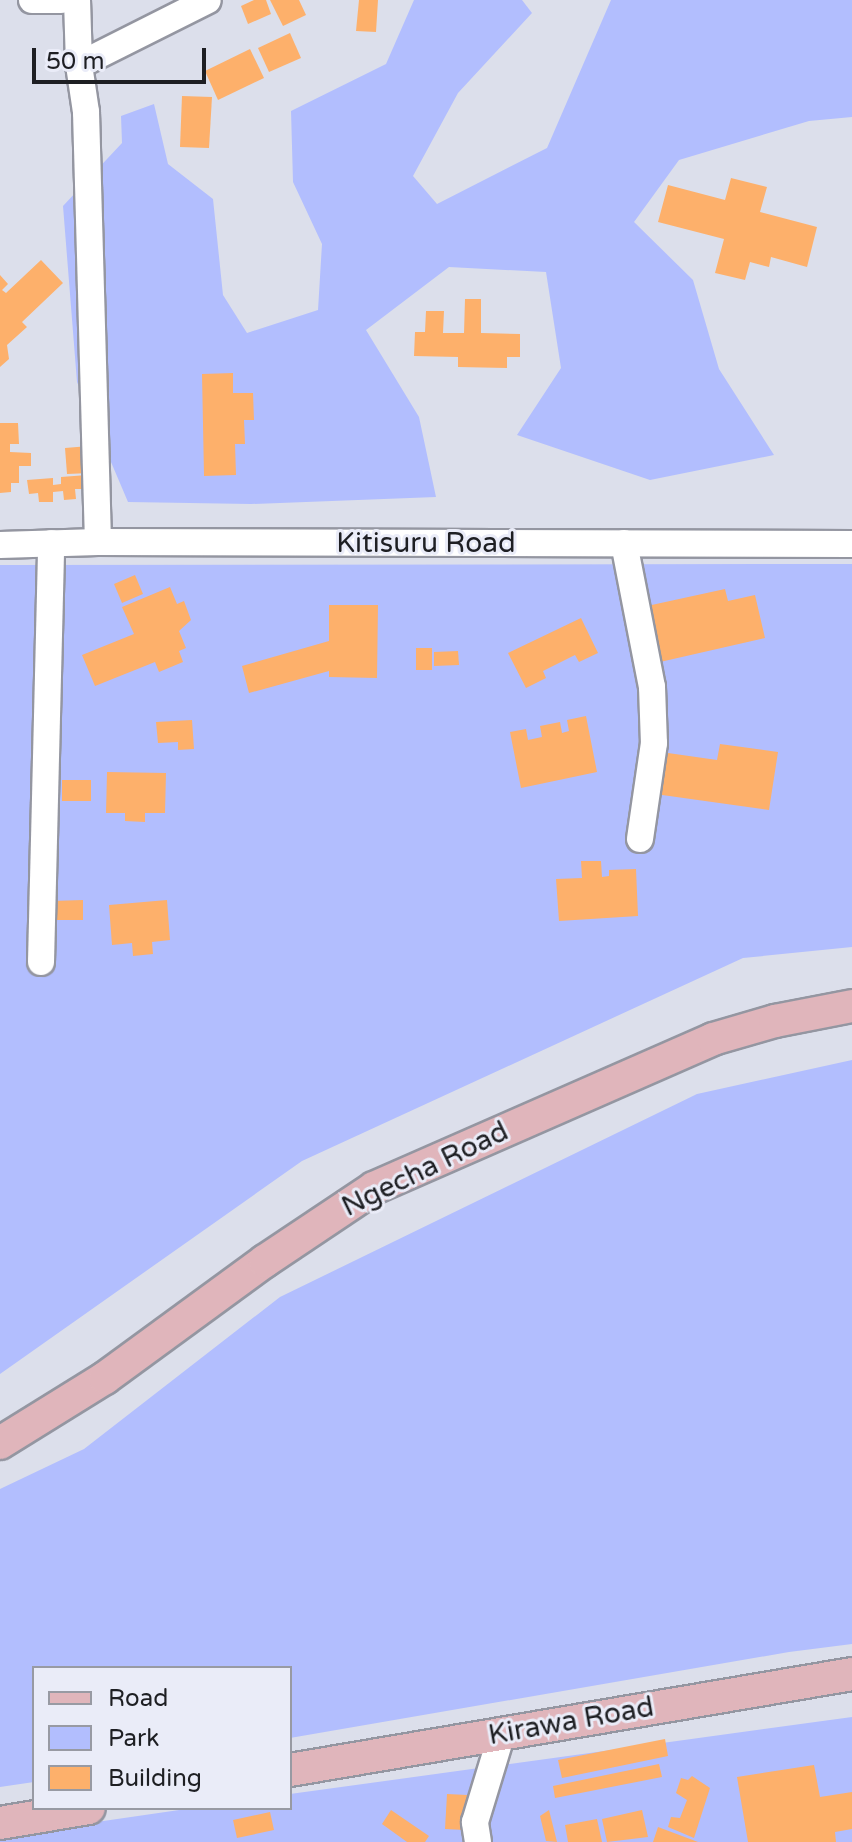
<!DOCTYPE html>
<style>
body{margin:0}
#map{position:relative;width:852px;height:1842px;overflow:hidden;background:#dcdfeb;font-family:"Varela Round",sans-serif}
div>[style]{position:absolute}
.green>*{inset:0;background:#b2befe}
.building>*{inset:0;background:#fdb06b}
.roads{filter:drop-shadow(2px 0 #9496a1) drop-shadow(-2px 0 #9496a1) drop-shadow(0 2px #9496a1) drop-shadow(0 -2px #9496a1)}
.minor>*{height:26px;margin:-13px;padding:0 13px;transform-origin:13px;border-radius:13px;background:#fff}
.major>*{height:32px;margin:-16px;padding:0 16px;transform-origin:16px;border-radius:16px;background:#e0b5bb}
span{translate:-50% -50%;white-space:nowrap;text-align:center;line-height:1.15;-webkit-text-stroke:6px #eaecf8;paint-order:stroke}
.street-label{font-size:28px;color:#1e1f23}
.legend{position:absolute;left:32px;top:1666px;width:260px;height:144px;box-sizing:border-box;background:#eaecf8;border:2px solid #989aa3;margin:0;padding:10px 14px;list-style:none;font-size:24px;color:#1e1f23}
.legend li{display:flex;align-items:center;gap:16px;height:40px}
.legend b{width:40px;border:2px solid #989aa3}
.scale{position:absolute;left:32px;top:48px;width:174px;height:36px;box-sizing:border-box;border:4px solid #1e1f23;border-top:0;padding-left:10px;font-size:24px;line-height:28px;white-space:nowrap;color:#1e1f23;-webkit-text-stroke:6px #eaecf8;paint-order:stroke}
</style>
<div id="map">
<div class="green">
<div style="clip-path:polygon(414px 0,522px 0,532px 13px,458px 93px,413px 176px,437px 204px,547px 148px,611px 0,852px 0,852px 117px,809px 121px,679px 160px,634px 222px,693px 280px,719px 369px,774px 455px,650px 480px,517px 435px,561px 368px,546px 272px,449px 267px,366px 330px,419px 417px,436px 497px,251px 504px,128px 502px,77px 382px,63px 206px,122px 143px,121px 116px,154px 104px,168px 164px,213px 199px,223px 295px,247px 333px,318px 310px,322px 244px,293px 182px,291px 111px,386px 64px)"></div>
<div style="clip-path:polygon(852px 564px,852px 947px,743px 958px,302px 1161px,0 1374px,0 565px)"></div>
<div style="clip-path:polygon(852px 1060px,852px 1644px,789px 1652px,290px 1738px,290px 1668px,34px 1668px,34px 1782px,0 1787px,0 1489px,84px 1449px,280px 1297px,697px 1094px)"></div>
<div style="clip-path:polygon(852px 1717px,852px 1842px,0 1842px,0 1836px,193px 1808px,290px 1808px,290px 1794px)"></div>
</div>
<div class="building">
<div style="clip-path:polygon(254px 0,266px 0,271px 14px,248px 24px,241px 6px)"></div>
<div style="clip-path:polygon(270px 0,299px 0,306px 15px,283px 26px)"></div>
<div style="clip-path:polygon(359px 0,378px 0,376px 32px,356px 31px)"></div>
<div style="clip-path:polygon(290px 33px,301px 58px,269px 72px,258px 48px)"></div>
<div style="clip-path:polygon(250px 49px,264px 78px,218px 100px,205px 71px)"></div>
<div style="clip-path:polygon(182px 96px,212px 97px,209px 148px,180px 147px)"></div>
<div style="clip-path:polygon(731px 178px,767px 187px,760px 212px,817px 227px,807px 267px,771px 257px,769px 267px,750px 262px,745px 280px,715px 273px,724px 239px,658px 222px,668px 185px,725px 200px)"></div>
<div style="clip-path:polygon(41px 260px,63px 283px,22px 322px,27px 327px,7px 345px,9px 359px,0 367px,0 275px,8px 284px,2px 290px,6px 293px)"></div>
<div style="clip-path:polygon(465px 299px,481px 299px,481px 333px,520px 334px,520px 357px,507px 357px,507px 368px,458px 367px,458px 357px,414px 356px,415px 332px,425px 332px,426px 311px,444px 311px,443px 333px,464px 333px)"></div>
<div style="clip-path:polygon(233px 373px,233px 393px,253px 393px,254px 420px,244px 420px,245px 444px,235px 444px,236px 475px,204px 476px,202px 374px)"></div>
<div style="clip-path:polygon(0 423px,18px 423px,19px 444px,10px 444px,10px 452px,31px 453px,31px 466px,19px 466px,19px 483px,11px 483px,11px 492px,0 493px)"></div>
<div style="clip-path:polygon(89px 446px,90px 473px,67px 474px,65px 448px)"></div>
<div style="clip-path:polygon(87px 475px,88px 489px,75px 489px,76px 499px,64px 500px,63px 491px,53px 492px,53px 502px,39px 502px,38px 493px,29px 494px,27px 480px,53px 478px,53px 485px,61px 484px,61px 477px)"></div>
<div style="clip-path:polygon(135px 575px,143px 594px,122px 603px,114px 584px)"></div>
<div style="clip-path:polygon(170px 587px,177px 604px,184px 601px,191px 620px,179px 631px,186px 648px,179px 651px,183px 662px,159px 672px,155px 662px,95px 686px,82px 655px,134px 634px,122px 607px)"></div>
<div style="clip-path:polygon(725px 589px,728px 601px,755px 595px,765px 638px,660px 662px,647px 606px)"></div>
<div style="clip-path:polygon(329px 605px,378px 605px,377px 678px,329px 677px,329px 671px,249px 693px,242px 666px,329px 641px)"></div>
<div style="clip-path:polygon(581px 618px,598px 653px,579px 662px,575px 655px,543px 671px,546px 678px,526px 688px,508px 653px)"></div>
<div style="clip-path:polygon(416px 648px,432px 648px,432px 670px,416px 670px)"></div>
<div style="clip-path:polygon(458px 651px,459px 665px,434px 666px,434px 652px)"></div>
<div style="clip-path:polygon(586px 716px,597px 772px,521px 788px,510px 732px,526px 729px,528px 740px,542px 737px,540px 726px,560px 722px,562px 733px,569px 731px,567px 720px)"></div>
<div style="clip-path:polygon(192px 720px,194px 749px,178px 750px,178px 742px,158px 743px,156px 722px)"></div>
<div style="clip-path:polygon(720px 744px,778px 752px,769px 810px,655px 794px,661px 752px,717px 760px)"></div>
<div style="clip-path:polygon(107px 772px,166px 773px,165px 813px,145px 813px,145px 822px,125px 821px,125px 813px,106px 813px)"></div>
<div style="clip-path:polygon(62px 780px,91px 780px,91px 801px,62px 801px)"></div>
<div style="clip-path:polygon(581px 861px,601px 861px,602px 877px,609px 876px,609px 870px,636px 869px,638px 916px,559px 921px,556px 879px,582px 878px)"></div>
<div style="clip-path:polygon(83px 900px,83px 920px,52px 920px,52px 901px)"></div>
<div style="clip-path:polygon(167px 900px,170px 940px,152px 942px,153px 954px,133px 956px,132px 943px,112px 945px,109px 905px)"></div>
<div style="clip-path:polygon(665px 1739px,668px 1756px,562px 1778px,558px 1760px)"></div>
<div style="clip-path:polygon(659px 1764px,662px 1777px,555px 1798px,553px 1786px)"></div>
<div style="clip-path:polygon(814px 1765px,820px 1797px,852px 1792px,852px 1829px,835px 1832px,836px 1842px,748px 1842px,737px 1777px)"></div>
<div style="clip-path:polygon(692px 1776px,710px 1788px,694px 1838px,668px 1827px,671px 1817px,680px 1818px,687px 1800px,676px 1793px,681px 1778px,688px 1780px)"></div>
<div style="clip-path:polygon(447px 1794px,467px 1795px,465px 1830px,445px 1829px)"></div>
<div style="clip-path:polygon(391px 1810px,429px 1836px,425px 1842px,407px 1842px,382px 1824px)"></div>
<div style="clip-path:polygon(549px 1810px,557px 1842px,546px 1841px,540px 1816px)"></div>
<div style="clip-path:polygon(642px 1810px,648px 1837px,607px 1842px,602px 1819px)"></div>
<div style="clip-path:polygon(270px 1812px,274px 1830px,237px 1838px,233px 1820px)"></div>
<div style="clip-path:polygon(597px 1819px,602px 1842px,568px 1842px,565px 1825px)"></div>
<div style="clip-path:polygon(658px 1827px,698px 1842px,653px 1842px)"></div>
</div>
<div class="roads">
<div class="minor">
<div style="left:32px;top:0;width:29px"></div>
<div style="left:77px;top:0;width:65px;rotate:88.2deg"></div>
<div style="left:79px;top:65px;width:48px;rotate:81.5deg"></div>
<div style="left:86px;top:112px;width:430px;rotate:88.4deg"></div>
<div style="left:79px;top:65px;width:144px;rotate:-26.7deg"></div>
<div style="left:624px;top:543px;width:147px;rotate:79deg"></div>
<div style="left:652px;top:687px;width:56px;rotate:88deg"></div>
<div style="left:654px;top:743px;width:97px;rotate:98.3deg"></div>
<div style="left:0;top:545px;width:98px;rotate:-1.8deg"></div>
<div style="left:98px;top:542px;width:754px;rotate:0.15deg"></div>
<div style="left:41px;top:962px;width:419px;rotate:-88.6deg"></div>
<div style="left:478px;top:1842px;width:20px;rotate:-99deg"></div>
<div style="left:475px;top:1822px;width:93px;rotate:-73.1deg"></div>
</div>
<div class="major">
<div style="left:0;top:1443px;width:123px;rotate:-31.8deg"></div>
<div style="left:105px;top:1378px;width:198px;rotate:-36.2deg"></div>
<div style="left:265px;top:1261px;width:131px;rotate:-33.8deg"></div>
<div style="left:374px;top:1188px;width:370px;rotate:-23.7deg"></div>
<div style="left:713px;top:1039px;width:65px;rotate:-16.2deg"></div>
<div style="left:775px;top:1021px;width:78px;rotate:-11deg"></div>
<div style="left:290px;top:1770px;width:570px;rotate:-9.69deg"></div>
<div style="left:0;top:1823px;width:90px;rotate:-9.6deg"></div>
</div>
</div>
<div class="street-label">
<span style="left:426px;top:543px">Kitisuru Road</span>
<span style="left:425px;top:1169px;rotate:-26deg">Ngecha Road</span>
<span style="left:571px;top:1721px;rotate:-10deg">Kirawa Road</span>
</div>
<ul class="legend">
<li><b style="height:10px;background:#e0b5bb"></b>Road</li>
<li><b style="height:22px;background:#b2befe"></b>Park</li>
<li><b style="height:22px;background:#fdb06b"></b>Building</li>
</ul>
<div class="scale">50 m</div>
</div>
